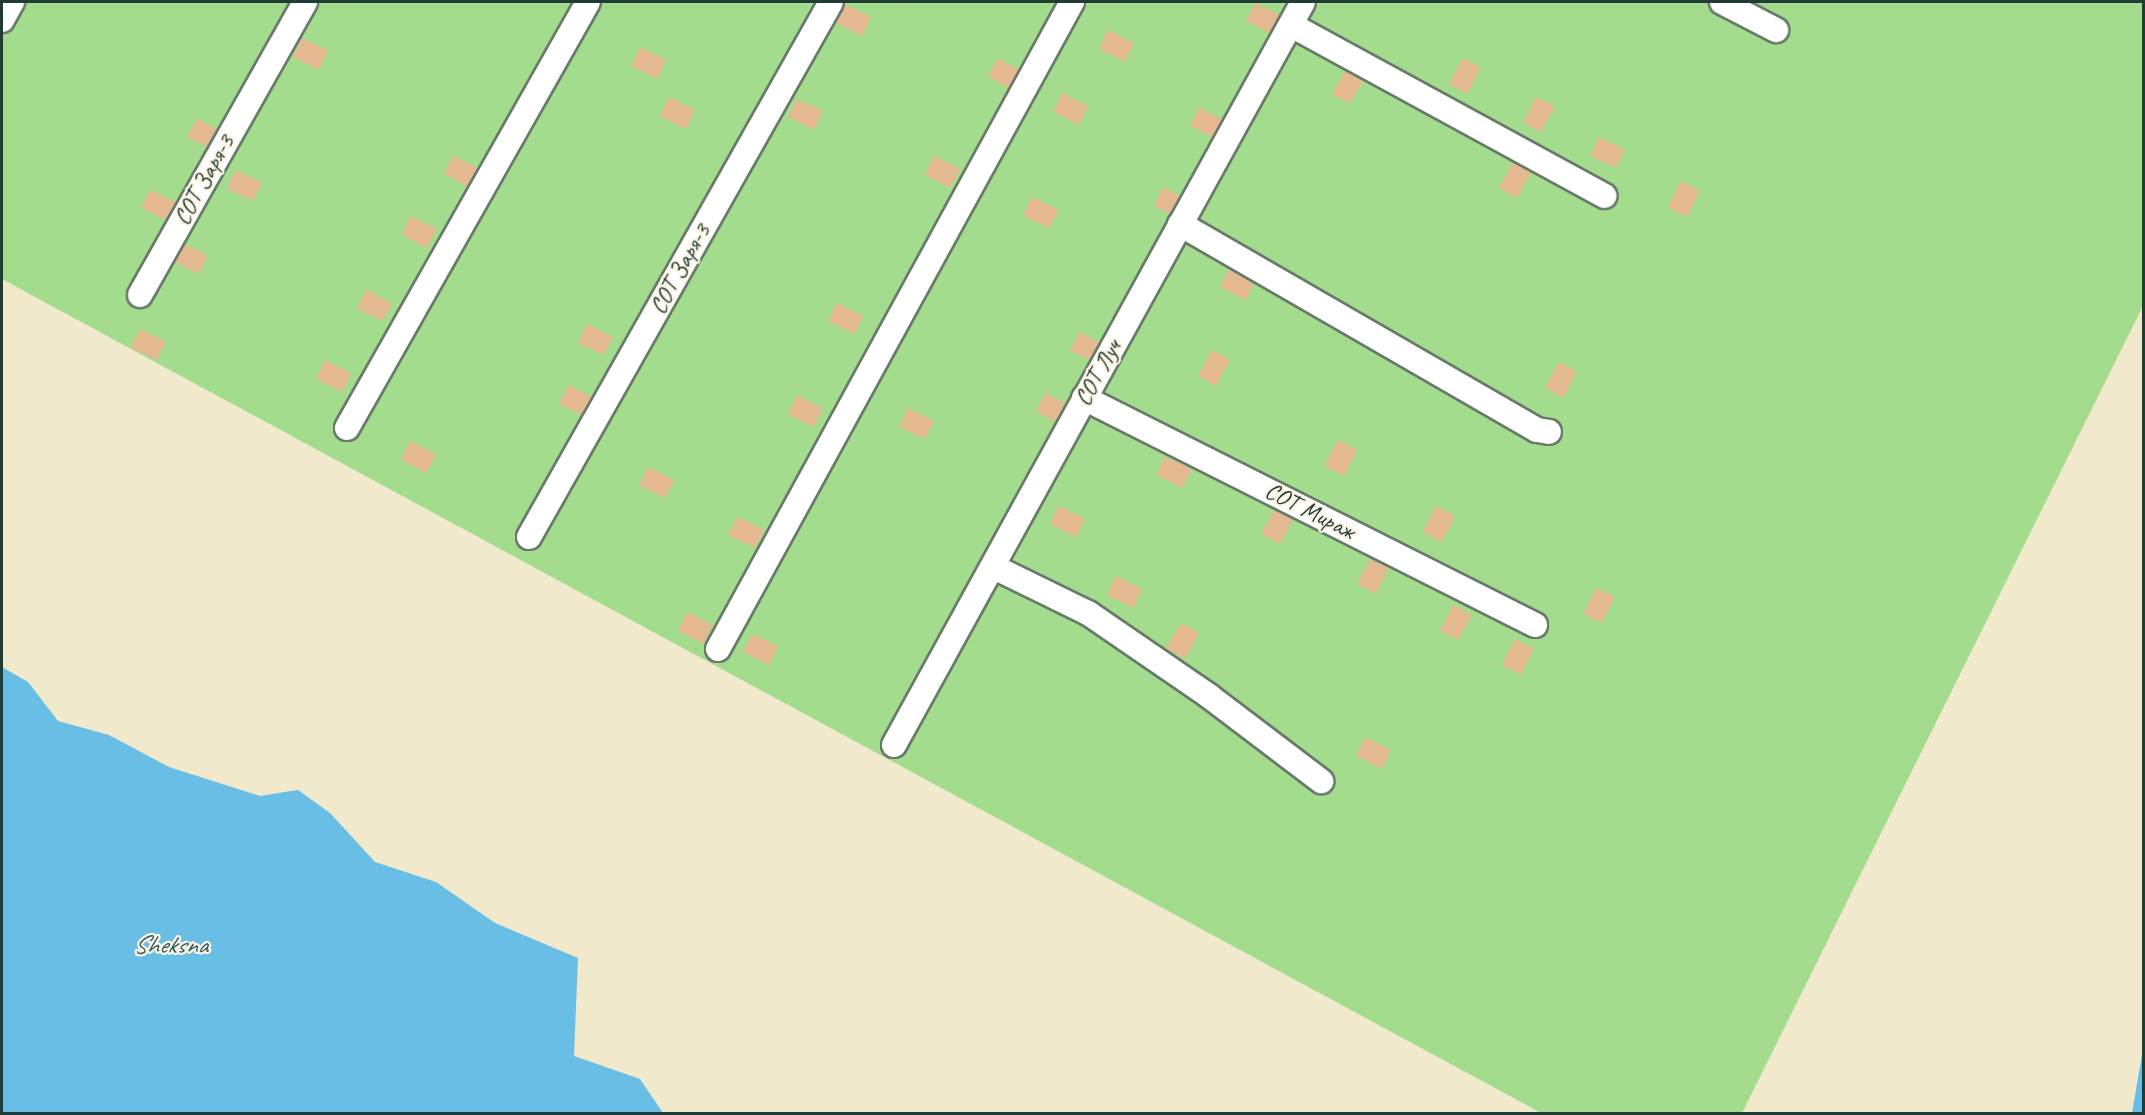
<!DOCTYPE html>
<meta charset="utf-8">
<style>
body{margin:0}
#map{position:relative;width:2145px;height:1115px;overflow:hidden;background:#f0e9cc;font-family:Caveat,sans-serif}
div>[style]{position:absolute}
.green>*{inset:0;background:#a4dc8e}
.water>*{inset:0;background:#68bee5}
.building>*{inset:0;background:#e4b991}
.roads{filter:drop-shadow(2px 0 #687969) drop-shadow(-2px 0 #687969) drop-shadow(0 2px #687969) drop-shadow(0 -2px #687969)}
.minor>*{height:24px;margin:-12px;padding:0 12px;transform-origin:12px;border-radius:12px;background:#fff}
span{translate:-50% -50%;white-space:nowrap;text-align:center;line-height:1.15;-webkit-text-stroke:4.5px #fcf5e5;paint-order:stroke}
.street-label{font-size:24px;color:#1f3d34}
.water-label{font-size:26px;color:#315d60;font-style:italic}
.frame{position:absolute;inset:0;border:3px solid #1f3d34;pointer-events:none}
</style>
<div id="map">
<div class="green">
<div style="clip-path:polygon(2px 2px,2143px 2px,2143px 306px,1742px 1113px,1541px 1113px,2px 279px)"></div>
</div>
<div class="water">
<div style="clip-path:polygon(2px 667px,28px 682px,58px 721px,109px 735px,169px 767px,260px 796px,298px 790px,330px 813px,375px 862px,436px 882px,495px 923px,578px 958px,574px 1056px,640px 1079px,663px 1113px,2px 1113px)"></div>
<div style="clip-path:polygon(2143px 1049px,2143px 1113px,2132px 1113px)"></div>
</div>
<div class="building">
<div style="clip-path:polygon(1255px 3px,1280px 15px,1270px 33px,1246px 21px)"></div>
<div style="clip-path:polygon(845px 4px,871px 17px,862px 36px,836px 23px)"></div>
<div style="clip-path:polygon(1108px 30px,1134px 43px,1125px 62px,1099px 49px)"></div>
<div style="clip-path:polygon(302px 38px,328px 51px,319px 70px,293px 57px)"></div>
<div style="clip-path:polygon(640px 47px,666px 60px,657px 79px,631px 66px)"></div>
<div style="clip-path:polygon(1463px 58px,1481px 68px,1467px 94px,1449px 84px)"></div>
<div style="clip-path:polygon(997px 59px,1019px 69px,1009px 88px,988px 77px)"></div>
<div style="clip-path:polygon(1345px 71px,1363px 81px,1350px 104px,1332px 94px)"></div>
<div style="clip-path:polygon(1062px 93px,1088px 106px,1079px 125px,1053px 112px)"></div>
<div style="clip-path:polygon(669px 97px,695px 110px,686px 129px,660px 116px)"></div>
<div style="clip-path:polygon(1536px 97px,1555px 106px,1541px 132px,1523px 123px)"></div>
<div style="clip-path:polygon(797px 99px,823px 111px,814px 130px,788px 117px)"></div>
<div style="clip-path:polygon(1199px 107px,1222px 119px,1213px 137px,1190px 126px)"></div>
<div style="clip-path:polygon(197px 119px,217px 129px,207px 147px,187px 137px)"></div>
<div style="clip-path:polygon(1599px 137px,1625px 150px,1616px 168px,1590px 156px)"></div>
<div style="clip-path:polygon(453px 156px,478px 168px,467px 186px,444px 174px)"></div>
<div style="clip-path:polygon(934px 156px,960px 169px,950px 188px,925px 175px)"></div>
<div style="clip-path:polygon(1513px 163px,1531px 173px,1517px 198px,1499px 188px)"></div>
<div style="clip-path:polygon(236px 170px,262px 183px,253px 201px,227px 189px)"></div>
<div style="clip-path:polygon(1681px 181px,1700px 191px,1687px 217px,1668px 207px)"></div>
<div style="clip-path:polygon(1163px 187px,1180px 196px,1170px 214px,1154px 206px)"></div>
<div style="clip-path:polygon(150px 190px,176px 202px,166px 220px,141px 208px)"></div>
<div style="clip-path:polygon(1032px 197px,1059px 210px,1049px 228px,1023px 216px)"></div>
<div style="clip-path:polygon(410px 216px,437px 229px,427px 248px,402px 235px)"></div>
<div style="clip-path:polygon(185px 244px,208px 256px,199px 274px,175px 262px)"></div>
<div style="clip-path:polygon(1229px 269px,1254px 283px,1246px 300px,1220px 287px)"></div>
<div style="clip-path:polygon(366px 290px,392px 303px,383px 321px,357px 309px)"></div>
<div style="clip-path:polygon(837px 303px,863px 316px,854px 334px,828px 321px)"></div>
<div style="clip-path:polygon(587px 324px,613px 337px,604px 355px,578px 343px)"></div>
<div style="clip-path:polygon(140px 329px,166px 342px,157px 360px,131px 348px)"></div>
<div style="clip-path:polygon(1079px 332px,1099px 342px,1090px 360px,1070px 351px)"></div>
<div style="clip-path:polygon(1212px 350px,1230px 360px,1216px 386px,1198px 376px)"></div>
<div style="clip-path:polygon(325px 360px,351px 373px,342px 392px,316px 379px)"></div>
<div style="clip-path:polygon(1559px 362px,1577px 372px,1563px 398px,1545px 388px)"></div>
<div style="clip-path:polygon(568px 385px,592px 397px,582px 415px,559px 404px)"></div>
<div style="clip-path:polygon(1045px 393px,1066px 403px,1056px 422px,1036px 412px)"></div>
<div style="clip-path:polygon(797px 395px,823px 408px,814px 427px,788px 414px)"></div>
<div style="clip-path:polygon(908px 408px,934px 421px,925px 439px,899px 427px)"></div>
<div style="clip-path:polygon(1338px 440px,1357px 450px,1344px 476px,1324px 466px)"></div>
<div style="clip-path:polygon(410px 441px,436px 454px,427px 473px,401px 460px)"></div>
<div style="clip-path:polygon(1165px 457px,1192px 469px,1182px 488px,1156px 475px)"></div>
<div style="clip-path:polygon(648px 467px,674px 480px,665px 498px,639px 486px)"></div>
<div style="clip-path:polygon(1059px 506px,1085px 519px,1076px 537px,1050px 524px)"></div>
<div style="clip-path:polygon(1436px 506px,1455px 516px,1442px 542px,1423px 532px)"></div>
<div style="clip-path:polygon(1274px 510px,1293px 519px,1280px 544px,1261px 534px)"></div>
<div style="clip-path:polygon(738px 517px,764px 530px,755px 548px,728px 535px)"></div>
<div style="clip-path:polygon(1370px 559px,1389px 568px,1376px 594px,1357px 584px)"></div>
<div style="clip-path:polygon(1116px 576px,1142px 589px,1133px 608px,1107px 595px)"></div>
<div style="clip-path:polygon(1596px 588px,1615px 597px,1602px 623px,1583px 614px)"></div>
<div style="clip-path:polygon(1453px 605px,1472px 615px,1458px 640px,1440px 631px)"></div>
<div style="clip-path:polygon(687px 612px,713px 625px,704px 644px,678px 631px)"></div>
<div style="clip-path:polygon(1181px 623px,1199px 633px,1185px 659px,1166px 648px)"></div>
<div style="clip-path:polygon(752px 634px,778px 646px,769px 665px,743px 652px)"></div>
<div style="clip-path:polygon(1515px 639px,1534px 649px,1521px 675px,1502px 665px)"></div>
<div style="clip-path:polygon(1365px 737px,1391px 750px,1382px 769px,1356px 756px)"></div>
</div>
<div class="roads">
<div class="minor">
<div style="left:1722px;top:2px;width:61px;rotate:27.4deg"></div>
<div style="left:2px;top:20px;width:21px;rotate:-61deg"></div>
<div style="left:1291px;top:25px;width:357px;rotate:28.6deg"></div>
<div style="left:1180px;top:224px;width:412px;rotate:30deg"></div>
<div style="left:1537px;top:430px;width:12px;rotate:9deg"></div>
<div style="left:140px;top:295px;width:336px;rotate:-60.6deg"></div>
<div style="left:1084px;top:398px;width:505px;rotate:26.72deg"></div>
<div style="left:347px;top:428px;width:489px;rotate:-60.5deg"></div>
<div style="left:529px;top:537px;width:614px;rotate:-60.56deg"></div>
<div style="left:994px;top:567px;width:105px;rotate:26.1deg"></div>
<div style="left:1088px;top:613px;width:147px;rotate:34.4deg"></div>
<div style="left:1209px;top:696px;width:141px;rotate:37.2deg"></div>
<div style="left:718px;top:649px;width:738px;rotate:-61.32deg"></div>
<div style="left:894px;top:745px;width:848px;rotate:-61.17deg"></div>
</div>
</div>
<div class="street-label">
<span style="left:204px;top:180px;rotate:-61deg">СОТ Заря-3</span>
<span style="left:680px;top:269px;rotate:-61deg">СОТ Заря-3</span>
<span style="left:1098px;top:373px;rotate:-61deg">СОТ Луч</span>
<span style="left:1310px;top:511px;rotate:27deg">СОТ Мираж</span>
</div>
<div class="water-label">
<span style="left:170px;top:945px">Sheksna</span>
</div>
<div class="frame"></div>
</div>
